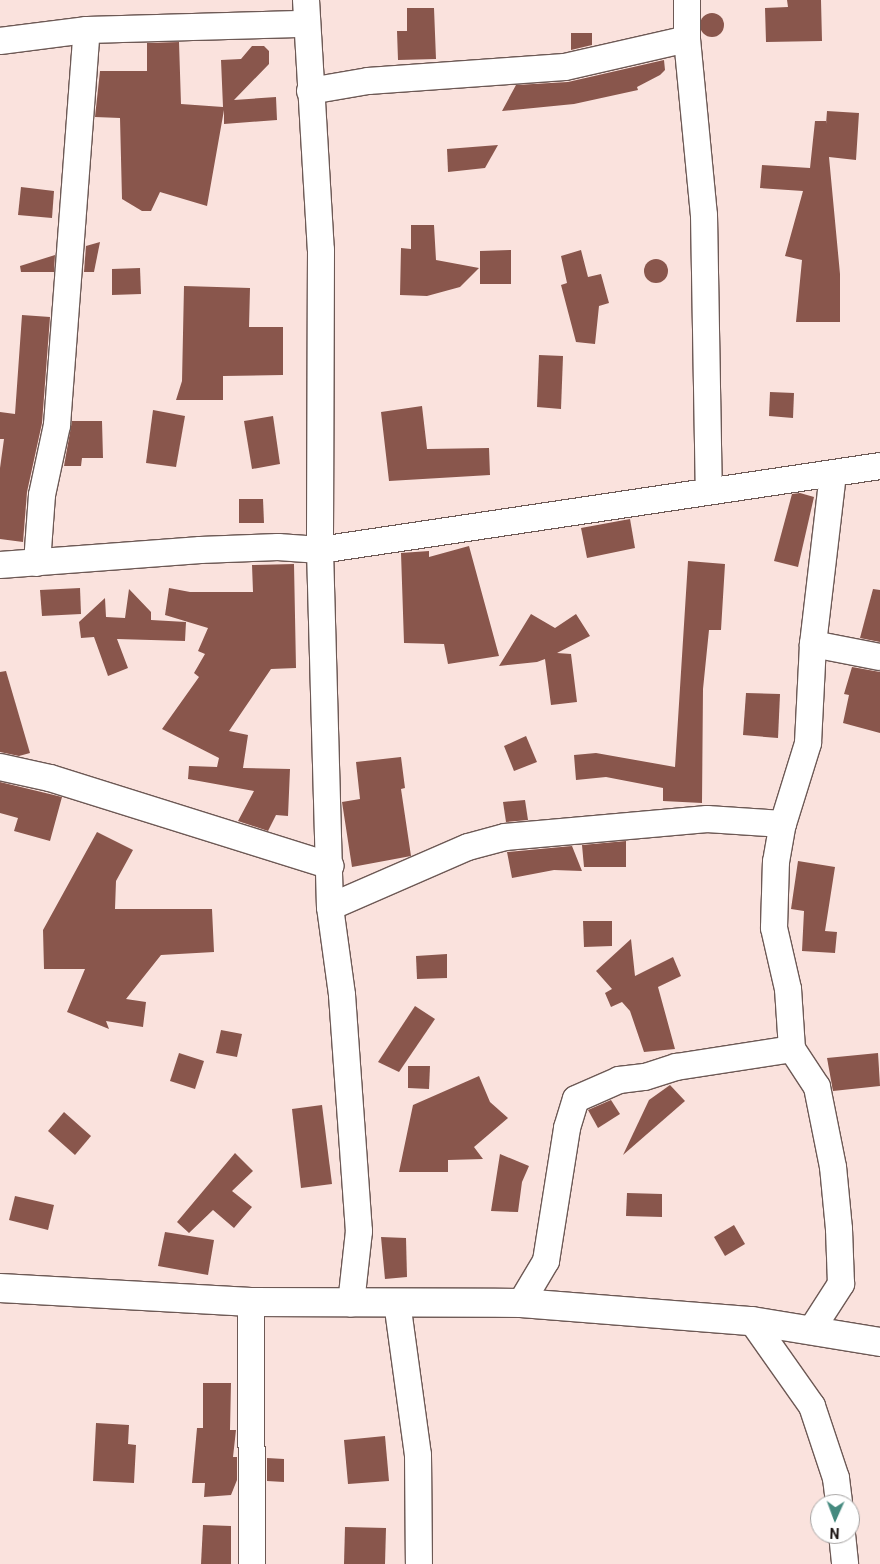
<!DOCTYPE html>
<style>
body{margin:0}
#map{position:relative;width:880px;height:1564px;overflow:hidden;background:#fae2dd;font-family:Roboto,sans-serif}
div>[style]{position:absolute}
.building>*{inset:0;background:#89564c}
.round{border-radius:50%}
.roads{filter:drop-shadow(1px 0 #6d5955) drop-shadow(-1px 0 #6d5955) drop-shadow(0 1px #6d5955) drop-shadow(0 -1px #6d5955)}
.minor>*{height:26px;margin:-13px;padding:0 13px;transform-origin:13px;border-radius:13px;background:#fff}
.secondary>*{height:28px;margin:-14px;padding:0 14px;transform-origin:14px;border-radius:14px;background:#fff}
span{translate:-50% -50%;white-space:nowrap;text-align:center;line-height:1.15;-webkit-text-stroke:5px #fff;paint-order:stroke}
.north{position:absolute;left:810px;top:1494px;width:50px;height:50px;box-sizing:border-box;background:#fff;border:1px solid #a5a2a1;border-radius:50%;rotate:182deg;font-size:14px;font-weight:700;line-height:20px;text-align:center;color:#1e1615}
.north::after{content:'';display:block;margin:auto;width:18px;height:22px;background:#458a7f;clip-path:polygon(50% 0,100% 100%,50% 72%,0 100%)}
</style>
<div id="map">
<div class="building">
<div style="clip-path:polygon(787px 0,821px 0,822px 41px,766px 42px,765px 8px,788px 7px)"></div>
<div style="clip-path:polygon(407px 8px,434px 8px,436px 59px,398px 60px,397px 31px,407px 31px)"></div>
<div class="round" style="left:700px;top:13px;width:24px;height:24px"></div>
<div style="clip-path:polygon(571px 33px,592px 33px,592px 45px,571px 50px)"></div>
<div style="clip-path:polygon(179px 42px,181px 104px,223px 107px,221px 60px,241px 59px,252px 46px,264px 46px,269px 51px,269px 64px,234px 100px,276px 97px,277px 120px,224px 124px,224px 110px,207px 206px,160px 192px,151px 211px,142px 211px,122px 199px,120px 118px,95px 117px,100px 71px,147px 71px,147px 43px)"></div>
<div style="clip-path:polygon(664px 60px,665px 70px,660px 75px,637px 87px,638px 90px,574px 104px,502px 111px,516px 85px,568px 82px)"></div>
<div style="clip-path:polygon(827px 111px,859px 113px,856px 160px,829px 157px,840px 274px,840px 322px,796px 322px,802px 260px,785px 256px,803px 191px,760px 188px,762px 165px,810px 168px,815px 121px,826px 121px,826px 124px)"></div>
<div style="clip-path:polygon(498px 145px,485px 168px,448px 172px,447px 149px)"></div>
<div style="clip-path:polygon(21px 187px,54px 191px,52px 218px,18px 215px)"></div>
<div style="clip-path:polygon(411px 225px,434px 225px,436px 260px,479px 268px,460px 287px,427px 296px,400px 295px,401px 248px,411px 249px)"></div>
<div style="clip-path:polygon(100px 242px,94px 272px,84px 272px,86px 246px)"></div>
<div style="clip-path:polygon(511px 250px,511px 284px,480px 284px,480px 251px)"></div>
<div style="clip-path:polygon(581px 250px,588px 277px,601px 274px,609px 303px,599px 306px,595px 344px,576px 342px,561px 285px,567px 283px,561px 256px)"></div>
<div style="clip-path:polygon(55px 255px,54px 272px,21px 272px,20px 266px)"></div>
<div class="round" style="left:644px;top:259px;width:24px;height:24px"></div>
<div style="clip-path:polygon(140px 268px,141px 294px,112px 295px,112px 269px)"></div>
<div style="clip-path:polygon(184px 286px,250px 288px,249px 327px,283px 327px,283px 375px,223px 376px,223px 400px,176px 400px,182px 381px)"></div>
<div style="clip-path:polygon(22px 315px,50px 317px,42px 423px,27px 492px,23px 542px,0 539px,0 468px,4px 439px,0 439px,0 412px,15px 414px)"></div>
<div style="clip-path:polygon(539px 355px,563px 356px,561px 409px,537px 407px)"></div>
<div style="clip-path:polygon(770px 392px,794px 393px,793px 418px,769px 416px)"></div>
<div style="clip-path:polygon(422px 406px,427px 449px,489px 448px,490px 475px,389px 481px,381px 412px)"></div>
<div style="clip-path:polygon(153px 410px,185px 416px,176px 467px,146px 463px)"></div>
<div style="clip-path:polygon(273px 416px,280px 464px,252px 469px,244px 421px)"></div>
<div style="clip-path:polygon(72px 421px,102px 421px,103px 458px,82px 458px,81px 466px,64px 466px)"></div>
<div style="clip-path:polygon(800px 493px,814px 497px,798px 567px,774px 561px,792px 494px)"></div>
<div style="clip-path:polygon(239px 499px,263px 499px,264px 523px,239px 523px)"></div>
<div style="clip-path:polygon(630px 519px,635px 548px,587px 558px,581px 528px)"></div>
<div style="clip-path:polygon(469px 546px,499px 656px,448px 664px,444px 644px,404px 643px,401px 553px,429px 551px,429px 557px)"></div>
<div style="clip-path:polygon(688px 561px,725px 564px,721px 630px,709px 630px,703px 689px,702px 803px,663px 801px,663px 788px,606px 777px,576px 780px,574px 755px,596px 753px,675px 767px)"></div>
<div style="clip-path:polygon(294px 564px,296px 668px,271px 669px,229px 731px,248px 735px,243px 768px,290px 769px,288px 816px,276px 815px,268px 831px,238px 821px,254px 791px,188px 779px,189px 766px,217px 767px,219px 758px,162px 729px,199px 677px,194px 673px,205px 654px,198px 651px,208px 628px,165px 615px,169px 588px,190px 592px,253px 592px,252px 565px)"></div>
<div style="clip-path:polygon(80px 588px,81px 614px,42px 616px,40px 590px)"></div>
<div style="clip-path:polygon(129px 589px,151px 612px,151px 620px,186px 622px,185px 641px,117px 639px,128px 668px,108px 676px,94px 637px,81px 638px,79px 622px,105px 598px,106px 617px,125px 618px)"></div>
<div style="clip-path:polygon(873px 589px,880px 590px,880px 642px,860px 638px)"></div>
<div style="clip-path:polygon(531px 614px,555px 628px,576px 614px,590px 636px,557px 653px,571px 654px,577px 702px,551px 705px,545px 659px,537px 662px,499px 666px)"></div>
<div style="clip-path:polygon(852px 667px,880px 672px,880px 733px,843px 723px,849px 695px,844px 694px)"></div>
<div style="clip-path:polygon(6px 671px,30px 753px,19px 756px,0 752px,0 672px)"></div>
<div style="clip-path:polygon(746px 693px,780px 694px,778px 738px,743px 735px)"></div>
<div style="clip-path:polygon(526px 736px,537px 762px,514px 771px,504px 746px)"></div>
<div style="clip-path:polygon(401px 757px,405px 788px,401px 789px,411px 856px,352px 867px,342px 802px,360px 799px,356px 762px)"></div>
<div style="clip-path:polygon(0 782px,62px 797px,50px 841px,14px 831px,18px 818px,0 813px)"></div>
<div style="clip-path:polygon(525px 800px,528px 820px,506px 822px,503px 802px)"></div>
<div style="clip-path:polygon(97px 832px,133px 850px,116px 881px,115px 909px,212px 909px,214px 952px,161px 955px,126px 999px,146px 1002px,143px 1027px,106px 1021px,109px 1029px,67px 1012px,85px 969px,44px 969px,43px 930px)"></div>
<div style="clip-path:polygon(626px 841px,626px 867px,584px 867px,582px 845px)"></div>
<div style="clip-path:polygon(572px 846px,582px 871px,554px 870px,512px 878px,507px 852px)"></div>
<div style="clip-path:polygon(798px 861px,835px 867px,825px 931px,837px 932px,835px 953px,802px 951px,804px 911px,791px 909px)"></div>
<div style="clip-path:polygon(583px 921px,612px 921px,612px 946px,584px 947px)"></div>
<div style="clip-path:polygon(631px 939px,635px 976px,673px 957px,681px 976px,658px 987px,675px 1049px,644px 1052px,630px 1011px,622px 1002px,611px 1007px,605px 993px,612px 989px,596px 971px)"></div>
<div style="clip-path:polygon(447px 954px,447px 978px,417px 979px,416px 956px)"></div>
<div style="clip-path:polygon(415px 1006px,435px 1019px,399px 1072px,378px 1062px)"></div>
<div style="clip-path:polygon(221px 1030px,242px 1034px,237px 1057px,216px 1053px)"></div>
<div style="clip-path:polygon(179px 1053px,204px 1061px,195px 1089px,170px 1081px)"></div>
<div style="clip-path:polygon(878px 1053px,880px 1086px,833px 1091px,827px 1058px)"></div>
<div style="clip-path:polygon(408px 1066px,430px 1066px,429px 1089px,408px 1088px)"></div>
<div style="clip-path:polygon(479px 1076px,490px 1102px,508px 1118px,474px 1147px,483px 1159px,448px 1160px,448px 1172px,399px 1172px,413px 1105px)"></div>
<div style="clip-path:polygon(670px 1085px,685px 1101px,623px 1155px,649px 1100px)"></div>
<div style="clip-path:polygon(611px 1100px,620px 1114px,598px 1128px,588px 1110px)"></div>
<div style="clip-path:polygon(322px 1105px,332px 1184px,301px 1188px,292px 1109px)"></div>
<div style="clip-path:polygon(64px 1112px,91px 1136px,75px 1155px,48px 1131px)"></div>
<div style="clip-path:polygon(235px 1153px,253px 1171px,232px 1191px,252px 1207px,234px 1228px,213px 1210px,189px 1233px,177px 1222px)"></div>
<div style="clip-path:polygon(500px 1154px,529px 1166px,522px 1182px,518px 1212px,491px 1211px)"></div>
<div style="clip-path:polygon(627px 1193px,662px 1194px,662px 1217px,626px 1216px)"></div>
<div style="clip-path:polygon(15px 1196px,54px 1205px,48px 1230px,9px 1220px)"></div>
<div style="clip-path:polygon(734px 1225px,745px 1244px,725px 1256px,714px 1237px)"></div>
<div style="clip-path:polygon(165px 1232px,214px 1240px,208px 1275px,158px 1266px)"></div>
<div style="clip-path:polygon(381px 1237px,406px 1238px,407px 1277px,385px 1279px)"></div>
<div style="clip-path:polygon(203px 1383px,231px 1383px,230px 1430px,236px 1430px,233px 1457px,237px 1457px,237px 1480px,231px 1495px,204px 1497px,205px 1483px,192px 1483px,197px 1428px,203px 1428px)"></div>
<div style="clip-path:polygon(96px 1423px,129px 1425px,128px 1444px,136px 1445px,134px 1483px,93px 1481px)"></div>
<div style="clip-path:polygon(385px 1436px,389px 1481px,348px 1484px,344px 1440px)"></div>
<div style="clip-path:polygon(267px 1458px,284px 1459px,284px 1482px,267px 1481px)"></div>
<div style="clip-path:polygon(203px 1525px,231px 1526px,231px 1564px,201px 1564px)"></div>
<div style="clip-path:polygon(345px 1527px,386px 1528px,385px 1564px,344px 1564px)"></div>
</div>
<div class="roads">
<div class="minor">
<div style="left:306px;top:0;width:250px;rotate:86.6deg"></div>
<div style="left:321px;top:250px;width:300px;rotate:90.2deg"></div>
<div style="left:320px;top:550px;width:357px;rotate:88.4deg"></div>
<div style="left:330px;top:907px;width:89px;rotate:82.2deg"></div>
<div style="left:342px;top:995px;width:237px;rotate:85.9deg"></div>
<div style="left:359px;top:1231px;width:73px;rotate:96.3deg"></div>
<div style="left:687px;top:0;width:39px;rotate:90deg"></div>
<div style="left:687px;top:39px;width:177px;rotate:84.5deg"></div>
<div style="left:704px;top:215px;width:275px;rotate:89deg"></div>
<div style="left:0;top:41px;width:88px;rotate:-7.2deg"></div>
<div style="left:87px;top:30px;width:220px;rotate:-1.6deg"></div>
<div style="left:310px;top:91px;width:59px;rotate:-9.8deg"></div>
<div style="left:368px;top:81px;width:197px;rotate:-4.1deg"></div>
<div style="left:565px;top:67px;width:125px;rotate:-12.9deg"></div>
<div style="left:37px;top:563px;width:68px;rotate:-85.8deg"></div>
<div style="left:42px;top:495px;width:72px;rotate:-77.9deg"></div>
<div style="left:57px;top:425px;width:396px;rotate:-85.7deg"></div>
<div style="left:0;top:565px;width:201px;rotate:-4.3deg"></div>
<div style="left:200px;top:550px;width:78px;rotate:-2.2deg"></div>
<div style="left:278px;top:547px;width:42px;rotate:4.1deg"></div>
<div style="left:320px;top:550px;width:566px;rotate:-8.53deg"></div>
<div style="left:813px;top:644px;width:68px;rotate:11deg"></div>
<div style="left:0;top:767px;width:51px;rotate:12.4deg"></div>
<div style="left:50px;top:778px;width:294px;rotate:17.4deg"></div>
<div style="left:330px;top:907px;width:150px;rotate:-23.5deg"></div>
<div style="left:468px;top:847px;width:38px;rotate:-15deg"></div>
<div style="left:505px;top:837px;width:203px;rotate:-5.1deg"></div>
<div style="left:707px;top:819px;width:76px;rotate:3.8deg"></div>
<div style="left:251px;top:1302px;width:262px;rotate:89.8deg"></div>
<div style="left:397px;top:1302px;width:154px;rotate:82.2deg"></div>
<div style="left:418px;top:1455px;width:109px;rotate:89.5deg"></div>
<div style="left:521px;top:1303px;width:49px;rotate:-59.2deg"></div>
<div style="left:546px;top:1261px;width:135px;rotate:-81deg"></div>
<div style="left:567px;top:1128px;width:30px;rotate:-73deg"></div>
<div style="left:576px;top:1099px;width:47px;rotate:-23.8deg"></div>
<div style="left:619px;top:1080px;width:26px;rotate:-7deg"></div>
<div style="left:645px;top:1077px;width:33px;rotate:-18deg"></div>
<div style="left:676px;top:1067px;width:117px;rotate:-8.8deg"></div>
<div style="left:752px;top:1321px;width:104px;rotate:54.8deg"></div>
<div style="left:812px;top:1406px;width:76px;rotate:71.6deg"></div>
<div style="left:836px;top:1478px;width:26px;rotate:83deg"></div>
<div style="left:812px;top:1329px;width:54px;rotate:-57.2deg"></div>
<div style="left:841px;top:1284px;width:55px;rotate:-92.1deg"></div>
<div style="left:839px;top:1229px;width:62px;rotate:-95.5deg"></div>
<div style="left:833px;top:1167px;width:82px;rotate:-101.3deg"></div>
<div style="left:817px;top:1087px;width:45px;rotate:-123.3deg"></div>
<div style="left:792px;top:1049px;width:60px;rotate:-93.8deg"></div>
<div style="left:788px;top:989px;width:63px;rotate:-102.9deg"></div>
<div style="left:774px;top:928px;width:66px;rotate:-88.3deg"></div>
<div style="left:776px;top:862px;width:39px;rotate:-80deg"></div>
<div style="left:783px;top:824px;width:85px;rotate:-72.8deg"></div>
<div style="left:808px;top:743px;width:99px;rotate:-87.1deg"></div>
<div style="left:813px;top:644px;width:170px;rotate:-83.3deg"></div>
<div style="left:842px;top:1534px;width:30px;rotate:84deg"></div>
</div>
<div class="secondary">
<div style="left:0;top:1288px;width:251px;rotate:3.2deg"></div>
<div style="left:251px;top:1302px;width:270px;rotate:0.2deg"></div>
<div style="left:521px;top:1303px;width:232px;rotate:4.5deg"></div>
<div style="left:752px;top:1321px;width:130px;rotate:9.3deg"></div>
</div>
</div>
<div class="north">N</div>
</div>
